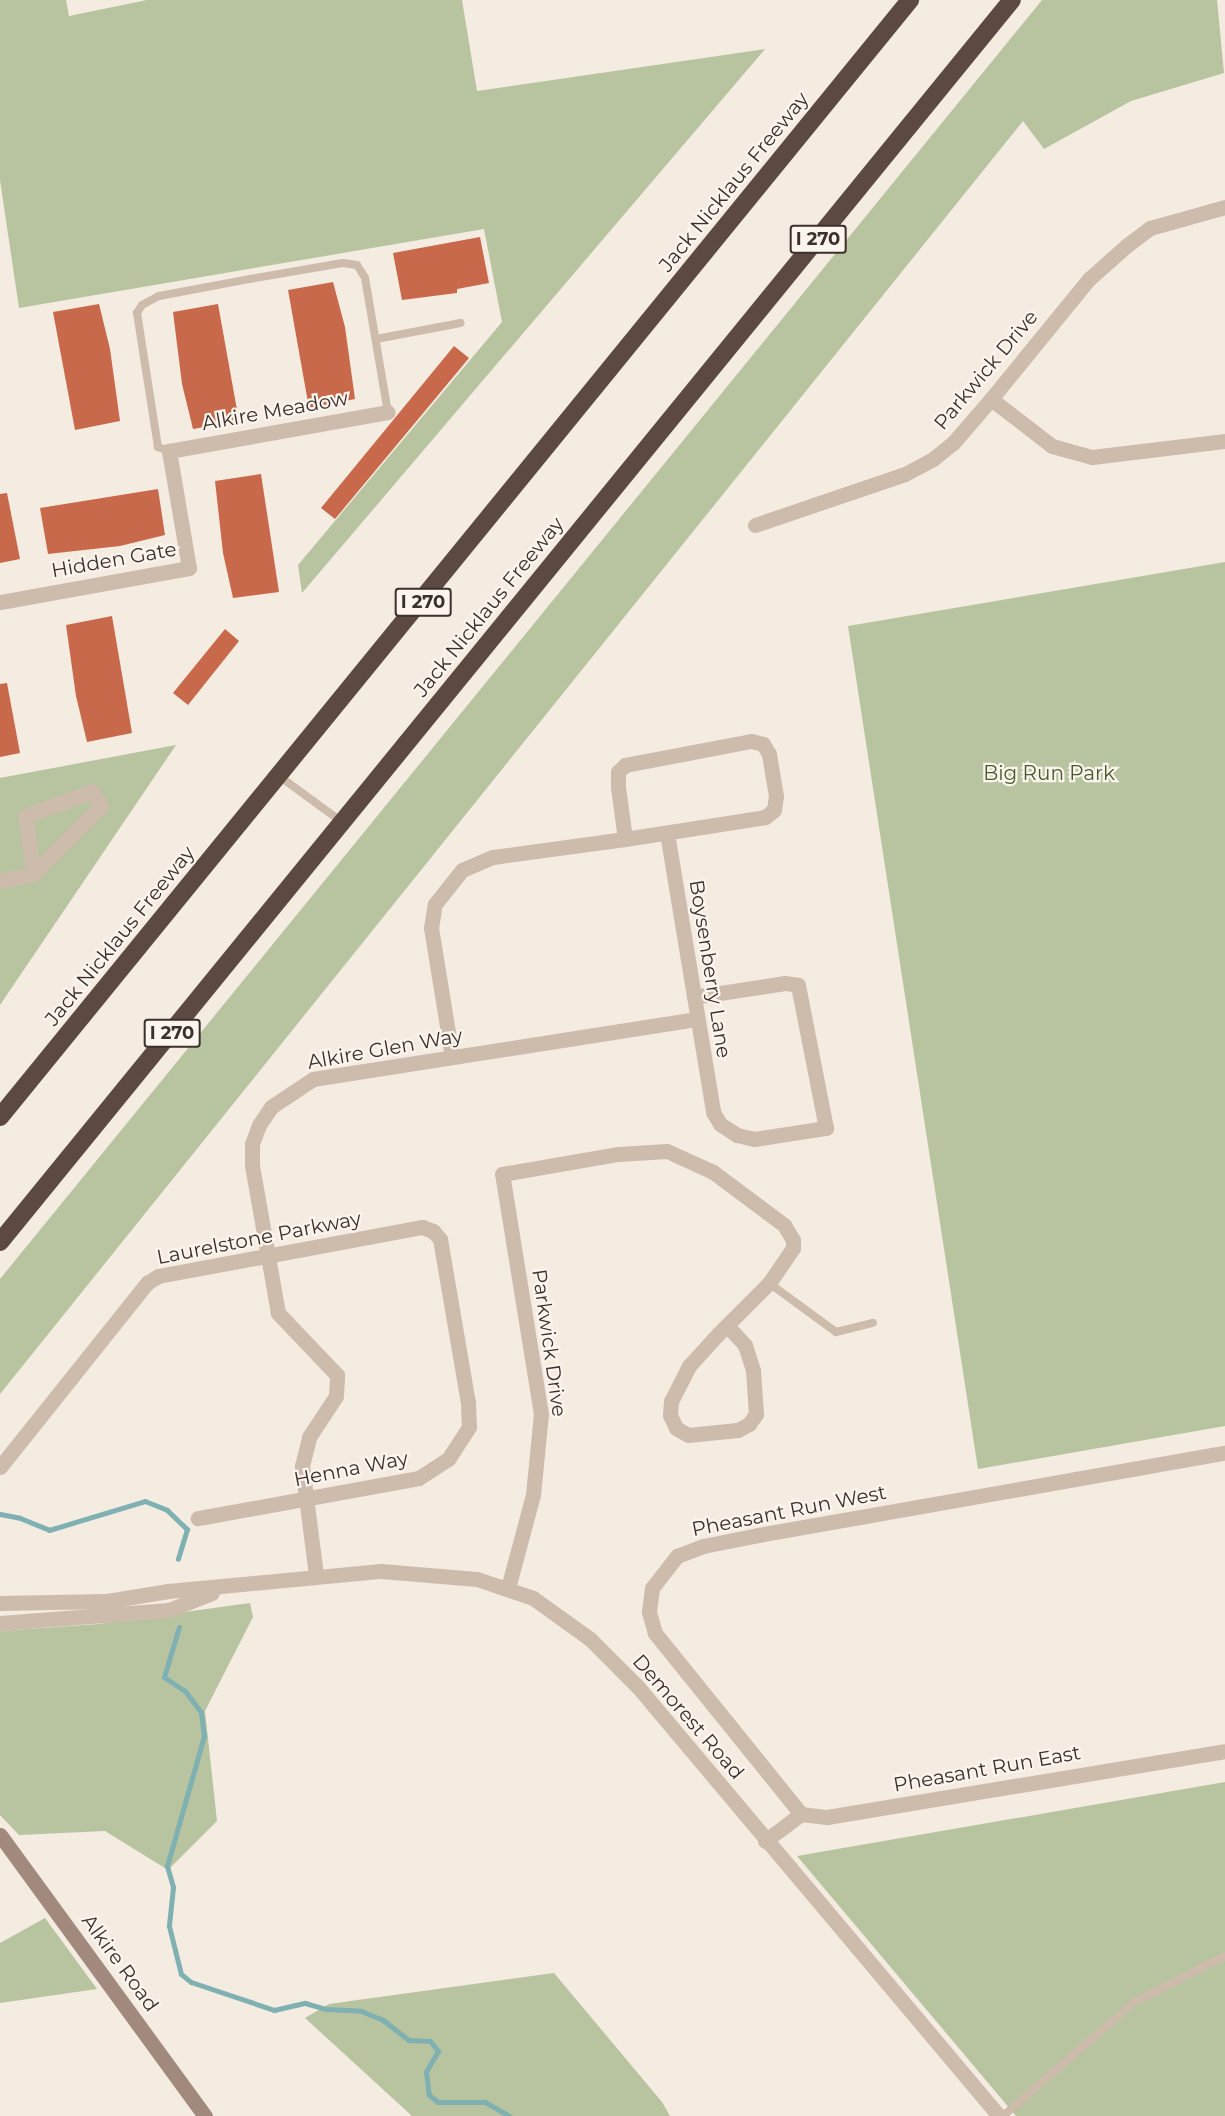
<!DOCTYPE html>
<style>
body{margin:0}
#map{position:relative;width:1225px;height:2116px;overflow:hidden;background:#f4ebe1;font-family:Montserrat,sans-serif}
div>[style]{position:absolute}
.green>*{inset:0;background:#b8c4a0}
.stream>*{height:5px;margin:-2.5px;padding:0 2.5px;transform-origin:2.5px;border-radius:2.5px;background:#7fb0b2}
.building>*{inset:0;background:#c8694b}
.service>*{height:8px;margin:-4px;padding:0 4px;transform-origin:4px;border-radius:4px;background:#cdbbac}
.minor>*{height:15px;margin:-7.5px;padding:0 7.5px;transform-origin:7.5px;border-radius:7.5px;background:#cdbbac}
.tertiary>*{height:15px;margin:-7.5px;padding:0 7.5px;transform-origin:7.5px;border-radius:7.5px;background:#cdbbac}
.secondary>*{height:15px;margin:-7.5px;padding:0 7.5px;transform-origin:7.5px;border-radius:7.5px;background:#a18a7d}
.motorway>*{height:18px;margin:-9px;padding:0 9px;transform-origin:9px;border-radius:9px;background:#5c4a42}
span{translate:-50% -50%;white-space:nowrap;text-align:center;line-height:1.15;-webkit-text-stroke:4.5px #fbf5ee;paint-order:stroke}
.shield-label span{padding:2px 4px;background:#fbf5ee;border:2px solid;border-radius:4px;-webkit-text-stroke-width:0}
.shield-label{font-size:18px;color:#3b302b;font-weight:700}
.street-label{font-size:20px;color:#3b302b}
.park-label{font-size:20px;color:#4a5a2e}
</style>
<div id="map">
<div class="green">
<div style="clip-path:polygon(0 0,66px 0,69px 16px,147px 0,462px 0,477px 91px,765px 49px,302px 593px,298px 565px,502px 322px,484px 229px,19px 308px,0 180px)"></div>
<div style="clip-path:polygon(1042px 0,1217px 0,1224px 73px,1131px 101px,1044px 149px,1023px 121px,0 1394px,0 1279px)"></div>
<div style="clip-path:polygon(1225px 562px,1225px 1426px,978px 1469px,848px 626px)"></div>
<div style="clip-path:polygon(176px 745px,0 1005px,0 778px)"></div>
<div style="clip-path:polygon(250px 1603px,253px 1617px,205px 1711px,217px 1821px,168px 1870px,105px 1831px,19px 1835px,0 1815px,0 1631px,98px 1624px)"></div>
<div style="clip-path:polygon(1225px 1782px,1225px 2116px,1016px 2116px,797px 1856px)"></div>
<div style="clip-path:polygon(45px 1918px,97px 1989px,0 2003px,0 1943px)"></div>
<div style="clip-path:polygon(554px 1973px,662px 2102px,670px 2116px,412px 2116px,305px 2018px,329px 2004px)"></div>
</div>
<div class="stream">
<div style="left:0;top:1514px;width:20px;rotate:11deg"></div>
<div style="left:20px;top:1518px;width:31px;rotate:22deg"></div>
<div style="left:49px;top:1530px;width:100px;rotate:-16.8deg"></div>
<div style="left:145px;top:1501px;width:24px;rotate:22deg"></div>
<div style="left:167px;top:1510px;width:28px;rotate:44deg"></div>
<div style="left:187px;top:1529px;width:31px;rotate:107deg"></div>
<div style="left:179px;top:1627px;width:52px;rotate:106.7deg"></div>
<div style="left:164px;top:1677px;width:25px;rotate:34deg"></div>
<div style="left:185px;top:1691px;width:26px;rotate:53deg"></div>
<div style="left:201px;top:1712px;width:24px;rotate:83deg"></div>
<div style="left:204px;top:1736px;width:135px;rotate:105.9deg"></div>
<div style="left:167px;top:1866px;width:22px;rotate:74deg"></div>
<div style="left:173px;top:1887px;width:39px;rotate:96deg"></div>
<div style="left:169px;top:1926px;width:49px;rotate:76deg"></div>
<div style="left:181px;top:1974px;width:13px;rotate:39deg"></div>
<div style="left:191px;top:1982px;width:88px;rotate:18.6deg"></div>
<div style="left:274px;top:2010px;width:32px;rotate:-13deg"></div>
<div style="left:305px;top:2003px;width:22px;rotate:16deg"></div>
<div style="left:326px;top:2009px;width:35px;rotate:3deg"></div>
<div style="left:361px;top:2011px;width:24px;rotate:22deg"></div>
<div style="left:383px;top:2020px;width:33px;rotate:38deg"></div>
<div style="left:409px;top:2040px;width:21px;rotate:3deg"></div>
<div style="left:430px;top:2041px;width:13px;rotate:51deg"></div>
<div style="left:438px;top:2051px;width:24px;rotate:120deg"></div>
<div style="left:426px;top:2072px;width:23px;rotate:83deg"></div>
<div style="left:429px;top:2095px;width:11px;rotate:38deg"></div>
<div style="left:438px;top:2102px;width:47px"></div>
<div style="left:485px;top:2102px;width:28px;rotate:30deg"></div>
</div>
<div class="building">
<div style="clip-path:polygon(480px 237px,489px 283px,457px 289px,457px 293px,402px 300px,393px 253px)"></div>
<div style="clip-path:polygon(333px 282px,345px 327px,355px 399px,309px 408px,288px 290px)"></div>
<div style="clip-path:polygon(99px 304px,110px 349px,120px 421px,75px 430px,53px 312px)"></div>
<div style="clip-path:polygon(218px 304px,239px 421px,193px 429px,182px 384px,173px 312px)"></div>
<div style="clip-path:polygon(454px 346px,469px 358px,335px 519px,321px 508px)"></div>
<div style="clip-path:polygon(261px 474px,279px 592px,233px 598px,223px 553px,215px 481px)"></div>
<div style="clip-path:polygon(158px 489px,165px 535px,120px 546px,48px 554px,40px 508px)"></div>
<div style="clip-path:polygon(7px 493px,20px 559px,0 563px,0 494px)"></div>
<div style="clip-path:polygon(112px 616px,132px 733px,87px 742px,76px 696px,66px 625px)"></div>
<div style="clip-path:polygon(225px 629px,239px 641px,188px 705px,173px 693px)"></div>
<div style="clip-path:polygon(7px 683px,20px 753px,0 757px,0 684px)"></div>
</div>
<div class="service">
<div style="left:376px;top:339px;width:86px;rotate:-10.7deg"></div>
<div style="left:169px;top:451px;width:12px;rotate:-160deg"></div>
<div style="left:158px;top:447px;width:136px;rotate:-98.9deg"></div>
<div style="left:137px;top:313px;width:9px;rotate:-58deg"></div>
<div style="left:142px;top:305px;width:19px;rotate:-28deg"></div>
<div style="left:159px;top:296px;width:93px;rotate:-10.6deg"></div>
<div style="left:250px;top:279px;width:94px;rotate:-9.8deg"></div>
<div style="left:343px;top:263px;width:14px;rotate:8deg"></div>
<div style="left:357px;top:265px;width:15px;rotate:58deg"></div>
<div style="left:365px;top:278px;width:136px;rotate:80.3deg"></div>
<div style="left:279px;top:776px;width:78px;rotate:36.1deg"></div>
<div style="left:769px;top:1283px;width:83px;rotate:36.2deg"></div>
<div style="left:836px;top:1332px;width:38px;rotate:-14deg"></div>
<div style="left:1003px;top:2116px;width:172px;rotate:-41deg"></div>
<div style="left:1133px;top:2003px;width:103px;rotate:-27.1deg"></div>
</div>
<div class="minor">
<div style="left:991px;top:399px;width:77px;rotate:37.6deg"></div>
<div style="left:1052px;top:446px;width:41px;rotate:15.4deg"></div>
<div style="left:1092px;top:457px;width:134px;rotate:-6.9deg"></div>
<div style="left:755px;top:525px;width:158px;rotate:-18.8deg"></div>
<div style="left:905px;top:474px;width:32px;rotate:-28deg"></div>
<div style="left:933px;top:459px;width:26px;rotate:-39deg"></div>
<div style="left:953px;top:443px;width:58px;rotate:-49.2deg"></div>
<div style="left:991px;top:399px;width:155px;rotate:-50.8deg"></div>
<div style="left:1089px;top:279px;width:50px;rotate:-41.7deg"></div>
<div style="left:1126px;top:246px;width:30px;rotate:-37deg"></div>
<div style="left:1150px;top:228px;width:78px;rotate:-15.6deg"></div>
<div style="left:0;top:602px;width:192px;rotate:-10.2deg"></div>
<div style="left:189px;top:568px;width:119px;rotate:-99.7deg"></div>
<div style="left:169px;top:451px;width:222px;rotate:-10.1deg"></div>
<div style="left:667px;top:833px;width:283px;rotate:80.6deg"></div>
<div style="left:713px;top:1112px;width:14px;rotate:60deg"></div>
<div style="left:720px;top:1124px;width:20px;rotate:33deg"></div>
<div style="left:737px;top:1135px;width:17px;rotate:13deg"></div>
<div style="left:754px;top:1139px;width:73px;rotate:-8.7deg"></div>
<div style="left:826px;top:1128px;width:146px;rotate:-101.1deg"></div>
<div style="left:798px;top:985px;width:13px;rotate:-171deg"></div>
<div style="left:785px;top:983px;width:92px;rotate:171.3deg"></div>
<div style="left:0;top:881px;width:34px;rotate:-12deg"></div>
<div style="left:33px;top:874px;width:96px;rotate:-45deg"></div>
<div style="left:101px;top:806px;width:17px;rotate:-121deg"></div>
<div style="left:92px;top:791px;width:71px;rotate:159.3deg"></div>
<div style="left:26px;top:816px;width:58px;rotate:83.1deg"></div>
<div style="left:452px;top:1057px;width:131px;rotate:-99.2deg"></div>
<div style="left:431px;top:928px;width:24px;rotate:-81deg"></div>
<div style="left:435px;top:904px;width:43px;rotate:-51.5deg"></div>
<div style="left:462px;top:870px;width:34px;rotate:-23deg"></div>
<div style="left:493px;top:857px;width:133px;rotate:-7.8deg"></div>
<div style="left:625px;top:839px;width:142px;rotate:-8.9deg"></div>
<div style="left:765px;top:817px;width:11px;rotate:-38deg"></div>
<div style="left:774px;top:810px;width:14px;rotate:-82deg"></div>
<div style="left:776px;top:796px;width:43px;rotate:-99.5deg"></div>
<div style="left:769px;top:754px;width:12px;rotate:-121deg"></div>
<div style="left:763px;top:744px;width:12px;rotate:-166deg"></div>
<div style="left:751px;top:741px;width:128px;rotate:169.2deg"></div>
<div style="left:625px;top:765px;width:10px;rotate:135deg"></div>
<div style="left:618px;top:772px;width:15px;rotate:90deg"></div>
<div style="left:618px;top:787px;width:52px;rotate:82.3deg"></div>
<div style="left:0;top:1467px;width:236px;rotate:-51.4deg"></div>
<div style="left:147px;top:1283px;width:13px;rotate:-32deg"></div>
<div style="left:158px;top:1276px;width:269px;rotate:-10.5deg"></div>
<div style="left:422px;top:1227px;width:12px;rotate:20deg"></div>
<div style="left:433px;top:1231px;width:11px;rotate:49deg"></div>
<div style="left:440px;top:1239px;width:165px;rotate:80.3deg"></div>
<div style="left:468px;top:1402px;width:25px;rotate:88deg"></div>
<div style="left:469px;top:1427px;width:38px;rotate:123deg"></div>
<div style="left:448px;top:1459px;width:35px;rotate:147deg"></div>
<div style="left:419px;top:1478px;width:225px;rotate:169.7deg"></div>
<div style="left:316px;top:1575px;width:110px;rotate:-97.3deg"></div>
<div style="left:302px;top:1466px;width:30px;rotate:-76deg"></div>
<div style="left:309px;top:1437px;width:49px;rotate:-56.6deg"></div>
<div style="left:336px;top:1396px;width:21px;rotate:-87deg"></div>
<div style="left:337px;top:1375px;width:86px;rotate:-133.6deg"></div>
<div style="left:278px;top:1313px;width:150px;rotate:-100deg"></div>
<div style="left:252px;top:1165px;width:21px;rotate:-90deg"></div>
<div style="left:252px;top:1144px;width:20px;rotate:-70deg"></div>
<div style="left:259px;top:1125px;width:22px;rotate:-56deg"></div>
<div style="left:271px;top:1107px;width:50px;rotate:-33.7deg"></div>
<div style="left:313px;top:1079px;width:389px;rotate:-8.9deg"></div>
<div style="left:508px;top:1588px;width:96px;rotate:-75deg"></div>
<div style="left:533px;top:1495px;width:81px;rotate:-84.4deg"></div>
<div style="left:541px;top:1414px;width:243px;rotate:-99.2deg"></div>
<div style="left:502px;top:1174px;width:118px;rotate:-9.8deg"></div>
<div style="left:618px;top:1154px;width:49px;rotate:-3.5deg"></div>
<div style="left:667px;top:1151px;width:51px;rotate:24.5deg"></div>
<div style="left:713px;top:1172px;width:89px;rotate:36.7deg"></div>
<div style="left:784px;top:1225px;width:17px;rotate:59deg"></div>
<div style="left:793px;top:1240px;width:8px;rotate:90deg"></div>
<div style="left:793px;top:1248px;width:42px;rotate:124.4deg"></div>
<div style="left:769px;top:1283px;width:71px;rotate:135deg"></div>
<div style="left:719px;top:1333px;width:45px;rotate:132.3deg"></div>
<div style="left:689px;top:1366px;width:39px;rotate:117deg"></div>
<div style="left:671px;top:1401px;width:14px;rotate:94deg"></div>
<div style="left:670px;top:1415px;width:14px;rotate:65deg"></div>
<div style="left:676px;top:1428px;width:14px;rotate:30deg"></div>
<div style="left:688px;top:1435px;width:50px;rotate:-5.7deg"></div>
<div style="left:738px;top:1430px;width:13px;rotate:-29deg"></div>
<div style="left:749px;top:1424px;width:12px;rotate:-55deg"></div>
<div style="left:756px;top:1414px;width:44px;rotate:-93.9deg"></div>
<div style="left:753px;top:1370px;width:26px;rotate:-108deg"></div>
<div style="left:745px;top:1345px;width:26px;rotate:-133deg"></div>
<div style="left:801px;top:1814px;width:233px;rotate:-128.9deg"></div>
<div style="left:655px;top:1633px;width:22px;rotate:-106deg"></div>
<div style="left:649px;top:1612px;width:24px;rotate:-83deg"></div>
<div style="left:652px;top:1588px;width:41px;rotate:-52deg"></div>
<div style="left:677px;top:1556px;width:28px;rotate:-21deg"></div>
<div style="left:703px;top:1546px;width:56px;rotate:-11.3deg"></div>
<div style="left:758px;top:1535px;width:474px;rotate:-10deg"></div>
<div style="left:765px;top:1841px;width:45px;rotate:-36.9deg"></div>
<div style="left:801px;top:1814px;width:26px;rotate:7deg"></div>
<div style="left:827px;top:1817px;width:403px;rotate:-9.4deg"></div>
</div>
<div class="tertiary">
<div style="left:0;top:1603px;width:107px;rotate:-1.1deg"></div>
<div style="left:107px;top:1601px;width:62px;rotate:-9.3deg"></div>
<div style="left:168px;top:1591px;width:214px;rotate:-5.4deg"></div>
<div style="left:381px;top:1571px;width:96px;rotate:4.8deg"></div>
<div style="left:477px;top:1579px;width:59px;rotate:18.7deg"></div>
<div style="left:533px;top:1598px;width:70px;rotate:35.7deg"></div>
<div style="left:590px;top:1639px;width:68px;rotate:45deg"></div>
<div style="left:638px;top:1687px;width:561px;rotate:49.92deg"></div>
<div style="left:0;top:1623px;width:169px;rotate:-4.4deg"></div>
<div style="left:169px;top:1610px;width:46px;rotate:-21.6deg"></div>
</div>
<div class="secondary">
<div style="left:0;top:1835px;width:348px;rotate:53.9deg"></div>
</div>
<div class="motorway">
<div style="left:0;top:1117px;width:1441px;rotate:-50.83deg"></div>
<div style="left:0;top:1242px;width:1602px;rotate:-50.83deg"></div>
</div>
<div class="shield-label">
<span style="left:818px;top:239px">I 270</span>
<span style="left:423px;top:602px">I 270</span>
<span style="left:172px;top:1033px">I 270</span>
</div>
<div class="street-label">
<span style="left:734px;top:182px;rotate:-51deg">Jack Nicklaus Freeway</span>
<span style="left:986px;top:370px;rotate:-50deg">Parkwick Drive</span>
<span style="left:275px;top:411px;rotate:-10deg">Alkire Meadow</span>
<span style="left:114px;top:560px;rotate:-10deg">Hidden Gate</span>
<span style="left:489px;top:607px;rotate:-51deg">Jack Nicklaus Freeway</span>
<span style="left:120px;top:936px;rotate:-51deg">Jack Nicklaus Freeway</span>
<span style="left:710px;top:969px;rotate:81deg">Boysenberry Lane</span>
<span style="left:385px;top:1049px;rotate:-10deg">Alkire Glen Way</span>
<span style="left:259px;top:1238px;rotate:-11deg">Laurelstone Parkway</span>
<span style="left:549px;top:1343px;rotate:82deg">Parkwick Drive</span>
<span style="left:351px;top:1469px;rotate:-11deg">Henna Way</span>
<span style="left:789px;top:1511px;rotate:-11deg">Pheasant Run West</span>
<span style="left:688px;top:1717px;rotate:49deg">Demorest Road</span>
<span style="left:987px;top:1769px;rotate:-10deg">Pheasant Run East</span>
<span style="left:120px;top:1963px;rotate:54deg">Alkire Road</span>
</div>
<div class="park-label">
<span style="left:1049px;top:773px">Big Run Park</span>
</div>
</div>
